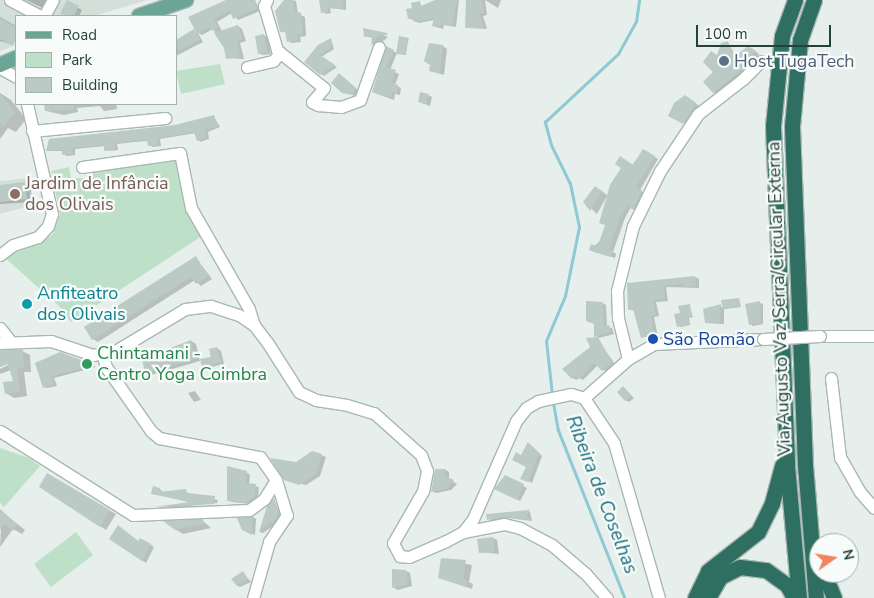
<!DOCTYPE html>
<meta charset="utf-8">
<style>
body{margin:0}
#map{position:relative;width:874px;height:598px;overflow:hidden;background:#e6efeb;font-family:"Nunito Sans",sans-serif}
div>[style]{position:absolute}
.built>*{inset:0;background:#d4dfda}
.green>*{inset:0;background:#bfe0c8}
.shadow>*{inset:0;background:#0003}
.stream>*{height:2.5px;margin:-1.25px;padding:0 1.25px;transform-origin:1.25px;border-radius:1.25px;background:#8ec9d4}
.building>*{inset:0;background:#bbcac4}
.roads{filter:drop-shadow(1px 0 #a8b8b2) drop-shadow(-1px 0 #a8b8b2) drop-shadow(0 1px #a8b8b2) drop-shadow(0 -1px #a8b8b2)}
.minor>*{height:11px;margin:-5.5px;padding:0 5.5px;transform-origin:5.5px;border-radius:5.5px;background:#fff}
.major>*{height:14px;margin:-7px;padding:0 7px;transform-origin:7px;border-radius:7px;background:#6aa596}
.highway>*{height:15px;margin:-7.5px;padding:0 7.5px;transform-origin:7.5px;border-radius:7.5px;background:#2f6f62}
.bridges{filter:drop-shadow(1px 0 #a8b8b2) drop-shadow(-1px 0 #a8b8b2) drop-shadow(0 1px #a8b8b2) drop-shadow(0 -1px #a8b8b2)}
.minor-bridge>*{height:11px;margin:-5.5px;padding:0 5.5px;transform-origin:5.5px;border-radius:5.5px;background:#fff}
.dots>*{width:14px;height:14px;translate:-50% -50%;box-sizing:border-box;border:2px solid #f7fbf9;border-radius:50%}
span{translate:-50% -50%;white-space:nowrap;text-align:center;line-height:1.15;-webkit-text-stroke:4.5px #f7fbf9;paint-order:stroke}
.service-label{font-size:18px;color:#4e5e75}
.left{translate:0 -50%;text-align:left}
.education-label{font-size:18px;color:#785e54}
.culture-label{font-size:18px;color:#0d838f}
.street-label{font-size:18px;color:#24423a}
.transit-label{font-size:18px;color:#164399}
.leisure-label{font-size:18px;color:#27864d}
.water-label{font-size:19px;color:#1c6f80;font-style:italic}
.legend{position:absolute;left:15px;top:15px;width:162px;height:90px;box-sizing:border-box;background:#f7fbf9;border:1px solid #a3b1ad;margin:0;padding:6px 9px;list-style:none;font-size:15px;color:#24423a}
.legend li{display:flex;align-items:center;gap:10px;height:25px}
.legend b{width:25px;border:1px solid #a3b1ad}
.north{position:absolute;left:809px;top:533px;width:50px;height:50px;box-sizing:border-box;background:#f7fbf9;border:1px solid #a3b1ad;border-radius:50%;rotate:77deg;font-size:14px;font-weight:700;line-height:20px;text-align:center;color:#24423a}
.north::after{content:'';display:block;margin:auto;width:18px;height:22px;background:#f4845f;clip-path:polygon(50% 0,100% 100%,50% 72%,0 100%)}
.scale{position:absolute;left:696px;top:25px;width:135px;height:22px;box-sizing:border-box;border:2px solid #24423a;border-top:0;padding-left:6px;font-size:15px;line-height:18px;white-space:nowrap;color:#24423a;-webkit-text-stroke:4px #f7fbf9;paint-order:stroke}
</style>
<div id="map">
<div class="built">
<div style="clip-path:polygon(0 0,147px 0,94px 16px,16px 16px,16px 45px,0 51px)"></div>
<div style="clip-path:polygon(28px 178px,30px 206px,0 214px,0 181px)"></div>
</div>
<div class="green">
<div style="clip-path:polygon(220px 64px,225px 84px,181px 94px,176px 71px)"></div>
<div style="clip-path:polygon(177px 157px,202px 236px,71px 322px,60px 307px,4px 257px,40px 243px,53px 234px,60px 214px,51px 171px,69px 167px,71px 178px,93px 178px,92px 169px)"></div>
<div style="clip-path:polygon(0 448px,29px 458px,40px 466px,4px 507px,0 503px)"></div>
<div style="clip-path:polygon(76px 532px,93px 555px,51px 587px,34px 564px)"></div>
</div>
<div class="shadow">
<div style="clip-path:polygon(26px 0,52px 0,45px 9px)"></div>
<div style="clip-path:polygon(233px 0,255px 0,260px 11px,238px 20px,232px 13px,217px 22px,222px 31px,238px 26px,242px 29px,246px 41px,240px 43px,244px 59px,227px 58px,225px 47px,213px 29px,202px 35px,198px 33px,203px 42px,176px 56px,176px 41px,194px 31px,198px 33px)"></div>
<div style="clip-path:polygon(290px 0,296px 1px,298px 14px,305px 17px,306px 36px,300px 37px,301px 42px,291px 43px,287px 33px,281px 31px)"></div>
<div style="clip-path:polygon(321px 0,346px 0,346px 10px,330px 8px,331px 13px,325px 14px)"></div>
<div style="clip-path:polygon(459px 0,456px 27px,444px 25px,443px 29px,433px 26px,434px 20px,419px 23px,409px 18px,419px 3px,423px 7px)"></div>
<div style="clip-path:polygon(468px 0,501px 0,498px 8px,485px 0,487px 15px,483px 16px,487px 29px,467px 28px)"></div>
<div style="clip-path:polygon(68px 2px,82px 10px,79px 16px,62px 13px)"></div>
<div style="clip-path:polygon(0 17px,16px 26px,13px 45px,0 41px)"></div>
<div style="clip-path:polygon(376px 32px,388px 37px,376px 47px,373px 45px,373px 38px,365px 36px)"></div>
<div style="clip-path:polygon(264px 35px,268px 38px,271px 54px,263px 55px,259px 53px,257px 37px)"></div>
<div style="clip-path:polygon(331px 39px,334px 49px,321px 57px,337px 67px,324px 76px,306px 62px)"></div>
<div style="clip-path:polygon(408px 39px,406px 55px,397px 53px,390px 70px,399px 74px,395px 85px,401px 88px,400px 95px,395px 94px,394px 100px,373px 92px,393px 51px,397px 53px)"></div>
<div style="clip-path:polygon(728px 43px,736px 56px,752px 49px,759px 54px,752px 65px,717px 94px,713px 92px,717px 56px)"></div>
<div style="clip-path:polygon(443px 46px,447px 49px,444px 75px,430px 71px)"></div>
<div style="clip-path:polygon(343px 77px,359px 91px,354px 96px,333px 83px)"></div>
<div style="clip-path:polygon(0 93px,11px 100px,26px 119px,16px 132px,8px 128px,0 139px)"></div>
<div style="clip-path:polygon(428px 95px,432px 97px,430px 106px,419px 102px)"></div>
<div style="clip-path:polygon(689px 98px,699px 106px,687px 124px,670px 116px)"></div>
<div style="clip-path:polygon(45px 104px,116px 104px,117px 109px,104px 111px,100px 106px,77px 108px,78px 112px,64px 115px,46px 111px)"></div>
<div style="clip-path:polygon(214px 117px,220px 127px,208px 132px,209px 139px,200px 142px,196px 133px,160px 139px,161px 146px,152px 147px,148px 141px,134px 142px,117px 144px,118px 150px,108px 151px,105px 146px,75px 149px,75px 155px,66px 156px,63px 151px,47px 151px,50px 141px,176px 126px)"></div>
<div style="clip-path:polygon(644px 150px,658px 159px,640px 190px,646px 194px,637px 211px,631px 207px,625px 218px,613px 252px,616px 254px,615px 258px,594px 252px,590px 250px,601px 240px,606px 225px,607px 196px,597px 214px,584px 202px,602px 191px,608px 196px)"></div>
<div style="clip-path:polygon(24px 184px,31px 187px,32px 202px,0 204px,0 187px)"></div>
<div style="clip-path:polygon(196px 258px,212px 279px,201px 286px,195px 280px,98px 342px,93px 339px)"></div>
<div style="clip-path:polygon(695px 277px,699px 279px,699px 288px,666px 287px,668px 301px,656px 302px,659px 316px,654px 317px,658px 337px,642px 337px,635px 311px,629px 309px,628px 284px)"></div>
<div style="clip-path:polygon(739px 299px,741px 307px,724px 309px,724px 324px,706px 323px,720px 306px,724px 308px)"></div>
<div style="clip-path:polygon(602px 303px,606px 305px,607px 327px,612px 328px,614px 334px,599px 338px,596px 336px)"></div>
<div style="clip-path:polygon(760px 303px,763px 304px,763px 324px,753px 326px,750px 324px)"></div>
<div style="clip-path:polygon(689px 305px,693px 317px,689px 318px,690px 325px,680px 327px,681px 314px)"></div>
<div style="clip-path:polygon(597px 339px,615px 364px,606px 372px,598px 365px,583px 380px,579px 378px,576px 380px,573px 378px)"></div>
<div style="clip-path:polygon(191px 341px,196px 344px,200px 361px,151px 375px,146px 372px)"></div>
<div style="clip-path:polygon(217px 348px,221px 351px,224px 364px,207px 368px,203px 366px)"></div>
<div style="clip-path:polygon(22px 351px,30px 355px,31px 372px,24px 372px,27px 396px,14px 398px,6px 393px,15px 382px,11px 370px,0 374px,0 369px,14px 362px,0 366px,0 352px)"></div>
<div style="clip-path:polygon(60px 353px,96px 367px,54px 378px,57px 386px,47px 388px,44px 387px)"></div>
<div style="clip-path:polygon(624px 388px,634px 398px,629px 402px,625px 400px)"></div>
<div style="clip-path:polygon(195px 391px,201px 400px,194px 402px,188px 393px)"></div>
<div style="clip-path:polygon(532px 446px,542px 456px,532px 483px,522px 478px,527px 467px,522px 456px)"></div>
<div style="clip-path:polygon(313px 452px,326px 457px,320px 476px,306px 485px,286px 480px,296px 463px)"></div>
<div style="clip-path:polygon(446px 470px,449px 472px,449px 479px,457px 484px,451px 490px,436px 493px,432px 491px)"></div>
<div style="clip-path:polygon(246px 472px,250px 475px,249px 485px,259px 487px,258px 498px,250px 504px,232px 502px,229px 500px)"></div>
<div style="clip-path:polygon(48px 475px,116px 514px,106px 530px,100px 526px)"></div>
<div style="clip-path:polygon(505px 476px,527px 488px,520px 501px,496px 488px)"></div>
<div style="clip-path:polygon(160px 489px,163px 493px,186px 491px,190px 495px,218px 500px,217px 503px,187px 506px,217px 505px,157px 508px,192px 503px,153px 493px)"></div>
<div style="clip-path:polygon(274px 499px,280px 514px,276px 524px,263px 533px,260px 532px,268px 507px)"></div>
<div style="clip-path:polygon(2px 512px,25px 530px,22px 534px,13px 529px,0 547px)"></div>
<div style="clip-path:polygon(530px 512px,532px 521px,507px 518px,492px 521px,487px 515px)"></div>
<div style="clip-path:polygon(253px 517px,256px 519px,255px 535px,243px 529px,239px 519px)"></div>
<div style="clip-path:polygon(203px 521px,211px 528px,183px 534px,175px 529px)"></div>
<div style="clip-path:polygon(118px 526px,139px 542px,141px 539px,154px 547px,146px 563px,110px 539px)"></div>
<div style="clip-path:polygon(493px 538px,497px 540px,499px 554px,481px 552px)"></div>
<div style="clip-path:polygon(443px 560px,472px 565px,469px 582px,473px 584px,472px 589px,440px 578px)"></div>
<div style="clip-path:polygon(406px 571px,410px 573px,412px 586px,398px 590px,394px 588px)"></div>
<div style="clip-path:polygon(243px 573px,251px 582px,240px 587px,236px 585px)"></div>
</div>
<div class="stream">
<div style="left:552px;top:395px;width:54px;rotate:-96.3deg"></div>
<div style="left:546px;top:341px;width:49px;rotate:-67.1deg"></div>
<div style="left:565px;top:296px;width:70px;rotate:-78.5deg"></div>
<div style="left:579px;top:227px;width:44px;rotate:-101.8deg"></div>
<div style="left:570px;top:184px;width:43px;rotate:-116deg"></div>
<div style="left:551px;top:145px;width:24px;rotate:-105deg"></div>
<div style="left:545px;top:122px;width:100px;rotate:-43deg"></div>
<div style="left:618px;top:54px;width:37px;rotate:-61deg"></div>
<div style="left:636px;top:22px;width:22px;rotate:-82deg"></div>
<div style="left:553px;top:400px;width:29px;rotate:80deg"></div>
<div style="left:558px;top:429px;width:182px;rotate:68.4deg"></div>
</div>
<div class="building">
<div style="clip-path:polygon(67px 0,79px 6px,74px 16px,60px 14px)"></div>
<div style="clip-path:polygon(226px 0,255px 0,257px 9px,233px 19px,230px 11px,214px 19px,218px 28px,212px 31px,210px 27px,197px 34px,188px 17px)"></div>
<div style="clip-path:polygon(284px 0,293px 0,295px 11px,301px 13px,303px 30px,302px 34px,297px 35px,298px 40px,287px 42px,285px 31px,280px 32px,275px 11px)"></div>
<div style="clip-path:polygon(319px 0,344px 0,343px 9px,328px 8px,328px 12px,321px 13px)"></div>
<div style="clip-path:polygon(435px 0,457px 0,452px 26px,441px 24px,440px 28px,432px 26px,434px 18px,414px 22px,413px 17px,408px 19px,406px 9px,412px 8px,411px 3px,420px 1px,421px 6px)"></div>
<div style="clip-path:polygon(466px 0,482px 0,484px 13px,480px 14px,484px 28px,465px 28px)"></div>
<div style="clip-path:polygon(0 18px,16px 27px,16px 41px,11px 45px,0 39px)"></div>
<div style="clip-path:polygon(238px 25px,243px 39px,237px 41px,241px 57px,226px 59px,224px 48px,214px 33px)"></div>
<div style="clip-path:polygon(363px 28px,387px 33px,387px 35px,379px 35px,371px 46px,372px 36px,364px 37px)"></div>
<div style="clip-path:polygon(194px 29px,200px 39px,179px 51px,176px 40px)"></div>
<div style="clip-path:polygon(264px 34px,267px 52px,258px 54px,255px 36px)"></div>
<div style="clip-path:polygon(399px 36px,409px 38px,405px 55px,396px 54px)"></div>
<div style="clip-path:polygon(331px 38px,332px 47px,320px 55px,335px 65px,320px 75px,304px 62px,318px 45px)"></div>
<div style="clip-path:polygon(728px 41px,734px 57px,748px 46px,756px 51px,738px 73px,713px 93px,703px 82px,713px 72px,703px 62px,711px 51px,717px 55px,721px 43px)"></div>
<div style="clip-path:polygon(429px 43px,443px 45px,440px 73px,429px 71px,430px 65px,424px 61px)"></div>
<div style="clip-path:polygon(386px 46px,394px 50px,386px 67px,396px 70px,392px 83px,398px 85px,397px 93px,391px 93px,391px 99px,372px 92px)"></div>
<div style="clip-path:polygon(339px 73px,356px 88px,353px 95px,342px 93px,331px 83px)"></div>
<div style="clip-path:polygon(420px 92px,429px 94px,426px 104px,418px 102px)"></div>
<div style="clip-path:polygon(0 93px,15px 112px,3px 126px,0 122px)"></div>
<div style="clip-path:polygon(685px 95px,696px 103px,683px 124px,668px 116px,674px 103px)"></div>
<div style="clip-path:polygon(44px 104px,73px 104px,74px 110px,45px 111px)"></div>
<div style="clip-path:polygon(214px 115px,218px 126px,205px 130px,206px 138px,197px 141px,194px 132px,158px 138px,158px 145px,148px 146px,147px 140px,130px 141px,115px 143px,115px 149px,104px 151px,104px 145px,72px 148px,73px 154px,62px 155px,62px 150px,46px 151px,49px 139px,175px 125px)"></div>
<div style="clip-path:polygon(643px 149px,655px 156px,636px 187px,642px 190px,633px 210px,627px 206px,621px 215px,609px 249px,613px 251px,611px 257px,589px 250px,591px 244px,596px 246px,600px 240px,605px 225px,599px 223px,610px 185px,621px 168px,615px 164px,620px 156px,633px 165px)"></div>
<div style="clip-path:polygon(25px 182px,27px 199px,0 202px,0 185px)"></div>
<div style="clip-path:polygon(595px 186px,602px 191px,590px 211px,583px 202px)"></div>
<div style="clip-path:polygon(196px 256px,208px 276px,196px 284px,191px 277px,92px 340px,84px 327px)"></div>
<div style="clip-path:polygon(695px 276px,696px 286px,684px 287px,683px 284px,663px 286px,665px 299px,653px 300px,656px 315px,651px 316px,655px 335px,641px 338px,633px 309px,628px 310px,627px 283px)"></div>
<div style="clip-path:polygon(739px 298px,740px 307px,723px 309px,721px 300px)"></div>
<div style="clip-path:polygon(586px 301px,603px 302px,604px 326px,609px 325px,611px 332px,594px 337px,594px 324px,586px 321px)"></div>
<div style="clip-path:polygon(760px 301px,761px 323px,749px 325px,745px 304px)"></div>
<div style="clip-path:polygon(690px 304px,692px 317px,688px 318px,689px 324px,677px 327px,674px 314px,680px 313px,678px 306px)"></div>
<div style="clip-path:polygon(721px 304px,720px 322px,705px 323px,703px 309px)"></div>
<div style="clip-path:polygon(598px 337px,612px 362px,602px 371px,594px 363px,579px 379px,575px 376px,572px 379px,562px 369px,590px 347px,586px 338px)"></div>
<div style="clip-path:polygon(191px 340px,195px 359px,145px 373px,142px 359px)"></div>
<div style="clip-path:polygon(217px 347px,221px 362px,202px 367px,200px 359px,211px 357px,209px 349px)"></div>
<div style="clip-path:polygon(0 350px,23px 350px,24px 368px,17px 369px,20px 392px,5px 394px,3px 382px,13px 381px,8px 364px,0 367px)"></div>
<div style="clip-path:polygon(60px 352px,95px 365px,52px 376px,54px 384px,43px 388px,35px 363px)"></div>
<div style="clip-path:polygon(623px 386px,631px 395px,625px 401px,617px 392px)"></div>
<div style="clip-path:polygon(528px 442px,539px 453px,528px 482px,520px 479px,526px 467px,512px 460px,516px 452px,521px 455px)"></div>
<div style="clip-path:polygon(312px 451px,322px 454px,316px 474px,299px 485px,284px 480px,270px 458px,296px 462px)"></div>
<div style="clip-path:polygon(227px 466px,247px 471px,246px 483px,256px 484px,255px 496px,246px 503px,227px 501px)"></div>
<div style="clip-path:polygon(435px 469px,446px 469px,445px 476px,454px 480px,447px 489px,431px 492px)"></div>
<div style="clip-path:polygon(47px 473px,110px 510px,100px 527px,39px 487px)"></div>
<div style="clip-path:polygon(505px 475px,524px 484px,517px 500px,494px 489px)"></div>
<div style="clip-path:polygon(153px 486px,160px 488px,159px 492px,186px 489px,187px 493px,215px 496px,214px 504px,152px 507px,191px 502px,151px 494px)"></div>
<div style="clip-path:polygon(274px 498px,279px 514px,272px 524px,271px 522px,259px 532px,267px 506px)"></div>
<div style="clip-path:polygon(0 509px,17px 524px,13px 531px,5px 524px,0 530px)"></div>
<div style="clip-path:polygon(530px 510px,527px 516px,532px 520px,503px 517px,487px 520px,486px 514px)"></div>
<div style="clip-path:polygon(253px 516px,252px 535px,242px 530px,237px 518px)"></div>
<div style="clip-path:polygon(203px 519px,204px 524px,175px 530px,163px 521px)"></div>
<div style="clip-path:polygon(118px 525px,138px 541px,140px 538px,151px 544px,142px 561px,109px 539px)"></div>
<div style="clip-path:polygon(493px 537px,495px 552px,479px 553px,477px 539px)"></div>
<div style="clip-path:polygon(441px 558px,466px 560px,463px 579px,467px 580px,466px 587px,438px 578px)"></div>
<div style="clip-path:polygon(392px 569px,406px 570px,408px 584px,392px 588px)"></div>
<div style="clip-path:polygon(243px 571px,248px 579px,236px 585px,231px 579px)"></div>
</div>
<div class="roads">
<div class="minor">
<div style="left:10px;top:0;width:34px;rotate:28deg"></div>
<div style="left:267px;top:0;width:7px;rotate:117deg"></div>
<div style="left:264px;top:6px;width:46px;rotate:73.5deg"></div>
<div style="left:277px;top:50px;width:60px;rotate:39deg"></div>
<div style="left:324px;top:88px;width:18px;rotate:131deg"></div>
<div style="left:312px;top:102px;width:7px;rotate:27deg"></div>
<div style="left:318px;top:105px;width:23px;rotate:5deg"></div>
<div style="left:341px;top:107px;width:20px;rotate:-20deg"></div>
<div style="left:360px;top:100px;width:56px;rotate:-70.3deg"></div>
<div style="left:44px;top:16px;width:18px;rotate:-61deg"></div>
<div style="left:247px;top:67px;width:27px;rotate:-13deg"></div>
<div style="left:273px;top:61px;width:11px;rotate:-49deg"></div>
<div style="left:0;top:68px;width:18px;rotate:29deg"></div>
<div style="left:32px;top:131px;width:134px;rotate:-5.6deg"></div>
<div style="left:82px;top:167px;width:99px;rotate:-8.1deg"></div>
<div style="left:180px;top:153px;width:56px;rotate:78.7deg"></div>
<div style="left:191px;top:208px;width:116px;rotate:60.1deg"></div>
<div style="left:249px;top:309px;width:17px;rotate:73deg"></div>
<div style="left:0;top:255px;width:16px;rotate:-38deg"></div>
<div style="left:13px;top:245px;width:26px;rotate:-18deg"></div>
<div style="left:38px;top:237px;width:15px;rotate:-48deg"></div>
<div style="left:48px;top:226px;width:13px;rotate:-72deg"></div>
<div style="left:52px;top:214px;width:113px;rotate:-102.8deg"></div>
<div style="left:0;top:328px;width:18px;rotate:52deg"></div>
<div style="left:820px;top:336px;width:54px"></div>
<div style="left:0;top:343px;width:51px;rotate:-2.2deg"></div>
<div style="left:51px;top:341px;width:44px;rotate:18.4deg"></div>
<div style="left:93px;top:355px;width:25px;rotate:-12deg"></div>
<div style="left:117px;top:350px;width:79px;rotate:-31.1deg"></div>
<div style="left:185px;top:309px;width:26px;rotate:-7deg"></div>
<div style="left:211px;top:306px;width:29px;rotate:18deg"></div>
<div style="left:239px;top:315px;width:18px;rotate:34deg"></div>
<div style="left:254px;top:325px;width:21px;rotate:53deg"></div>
<div style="left:267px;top:342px;width:59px;rotate:57.4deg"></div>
<div style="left:299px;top:392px;width:19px;rotate:25deg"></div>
<div style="left:316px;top:400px;width:31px;rotate:9deg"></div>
<div style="left:347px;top:405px;width:28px;rotate:17deg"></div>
<div style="left:374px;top:413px;width:63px;rotate:41.8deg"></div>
<div style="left:421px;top:455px;width:17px;rotate:69deg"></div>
<div style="left:427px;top:471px;width:20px;rotate:101deg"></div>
<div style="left:423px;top:491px;width:60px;rotate:120deg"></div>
<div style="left:393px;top:543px;width:15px;rotate:62deg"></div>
<div style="left:400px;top:556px;width:9px;rotate:6deg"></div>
<div style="left:409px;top:557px;width:40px;rotate:-23.4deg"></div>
<div style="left:446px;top:541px;width:19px;rotate:-28deg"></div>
<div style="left:463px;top:532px;width:16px;rotate:-52deg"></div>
<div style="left:473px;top:519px;width:107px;rotate:-66.3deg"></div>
<div style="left:516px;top:421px;width:16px;rotate:-52deg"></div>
<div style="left:526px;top:408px;width:14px;rotate:-30deg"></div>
<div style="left:538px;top:401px;width:34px;rotate:-12deg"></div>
<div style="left:571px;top:394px;width:14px;rotate:17deg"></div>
<div style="left:102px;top:353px;width:15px;rotate:74deg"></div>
<div style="left:106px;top:367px;width:78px;rotate:54.9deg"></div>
<div style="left:151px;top:431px;width:11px;rotate:41deg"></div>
<div style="left:159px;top:438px;width:103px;rotate:10.7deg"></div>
<div style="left:260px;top:457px;width:28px;rotate:55deg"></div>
<div style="left:628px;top:359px;width:42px;rotate:-103.7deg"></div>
<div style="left:618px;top:318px;width:27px;rotate:-92deg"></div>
<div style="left:617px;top:291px;width:67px;rotate:-76.2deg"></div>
<div style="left:633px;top:226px;width:61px;rotate:-63.9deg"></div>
<div style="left:660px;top:171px;width:69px;rotate:-56.3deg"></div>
<div style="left:698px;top:114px;width:57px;rotate:-37.9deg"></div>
<div style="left:743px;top:79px;width:25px;rotate:-45deg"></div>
<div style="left:831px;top:378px;width:80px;rotate:83.5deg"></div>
<div style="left:840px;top:457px;width:40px;rotate:60.3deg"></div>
<div style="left:860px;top:492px;width:21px;rotate:49deg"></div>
<div style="left:584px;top:398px;width:54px;rotate:56.3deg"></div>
<div style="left:614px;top:443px;width:161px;rotate:73.8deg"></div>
<div style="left:584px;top:398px;width:59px;rotate:-41.6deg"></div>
<div style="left:628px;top:359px;width:30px;rotate:-30deg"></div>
<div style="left:654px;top:344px;width:109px;rotate:-2.6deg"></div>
<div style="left:0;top:431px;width:157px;rotate:32.3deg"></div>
<div style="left:133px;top:515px;width:116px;rotate:-2.5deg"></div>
<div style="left:249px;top:510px;width:19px;rotate:-36deg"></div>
<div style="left:264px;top:499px;width:22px;rotate:-58deg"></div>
<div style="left:276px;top:480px;width:37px;rotate:73deg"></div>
<div style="left:287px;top:515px;width:32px;rotate:124deg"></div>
<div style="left:269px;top:542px;width:58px;rotate:105.9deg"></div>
<div style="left:463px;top:532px;width:42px;rotate:-11deg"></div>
<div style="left:504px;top:524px;width:16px;rotate:14deg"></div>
<div style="left:520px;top:528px;width:36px;rotate:28deg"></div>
<div style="left:552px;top:545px;width:45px;rotate:40.5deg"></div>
<div style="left:586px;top:574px;width:32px;rotate:49deg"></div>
</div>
<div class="major">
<div style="left:139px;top:16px;width:50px;rotate:-18.8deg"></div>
<div style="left:0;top:65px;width:17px;rotate:-24deg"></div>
</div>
<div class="highway">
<div style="left:795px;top:0;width:38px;rotate:110deg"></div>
<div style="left:782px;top:36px;width:90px;rotate:95.7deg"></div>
<div style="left:773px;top:126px;width:340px;rotate:87.6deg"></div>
<div style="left:787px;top:466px;width:133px;rotate:84.8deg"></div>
<div style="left:814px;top:0;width:42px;rotate:109.3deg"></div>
<div style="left:800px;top:40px;width:87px;rotate:95.3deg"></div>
<div style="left:792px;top:127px;width:338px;rotate:87.8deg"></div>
<div style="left:805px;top:465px;width:133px;rotate:85.3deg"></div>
<div style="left:824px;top:573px;width:27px;rotate:68deg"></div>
<div style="left:695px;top:598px;width:30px;rotate:-64deg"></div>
<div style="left:708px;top:571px;width:63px;rotate:-38deg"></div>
<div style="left:758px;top:532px;width:32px;rotate:-64deg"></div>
<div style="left:772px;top:503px;width:39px;rotate:-75deg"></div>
<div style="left:708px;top:598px;width:24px;rotate:-60deg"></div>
<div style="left:720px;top:577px;width:22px;rotate:-27deg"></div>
<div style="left:740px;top:567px;width:26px;rotate:7deg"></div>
<div style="left:766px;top:570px;width:26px;rotate:36deg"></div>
<div style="left:787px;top:585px;width:15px;rotate:62deg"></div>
</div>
</div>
<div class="bridges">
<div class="minor-bridge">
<div style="left:763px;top:339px;width:57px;rotate:-3deg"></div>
</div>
</div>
<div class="dots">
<div style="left:724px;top:61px;background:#5c6f8a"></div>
<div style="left:15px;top:194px;background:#8d6e63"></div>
<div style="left:27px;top:304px;background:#0f9aa8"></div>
<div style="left:653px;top:339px;background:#1a4fb4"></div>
<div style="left:87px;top:364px;background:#2e9e5b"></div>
</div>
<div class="service-label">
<span class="left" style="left:734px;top:61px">Host TugaTech</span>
</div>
<div class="education-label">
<span class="left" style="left:25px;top:194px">Jardim de Infância<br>dos Olivais</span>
</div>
<div class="culture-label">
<span class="left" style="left:37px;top:304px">Anfiteatro<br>dos Olivais</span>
</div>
<div class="street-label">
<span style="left:779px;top:299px;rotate:-92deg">Via Augusto Vaz Serra/Circular Externa</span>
</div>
<div class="transit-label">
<span class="left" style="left:663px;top:339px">São Romão</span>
</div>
<div class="leisure-label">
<span class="left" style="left:97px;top:364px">Chintamani -<br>Centro Yoga Coimbra</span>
</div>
<div class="water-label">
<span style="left:601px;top:495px;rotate:69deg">Ribeira de Coselhas</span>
</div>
<ul class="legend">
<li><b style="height:6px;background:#6aa596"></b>Road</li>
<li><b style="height:14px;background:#bfe0c8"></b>Park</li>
<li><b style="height:14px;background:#bbcac4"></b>Building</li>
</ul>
<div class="north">N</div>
<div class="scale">100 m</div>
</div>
